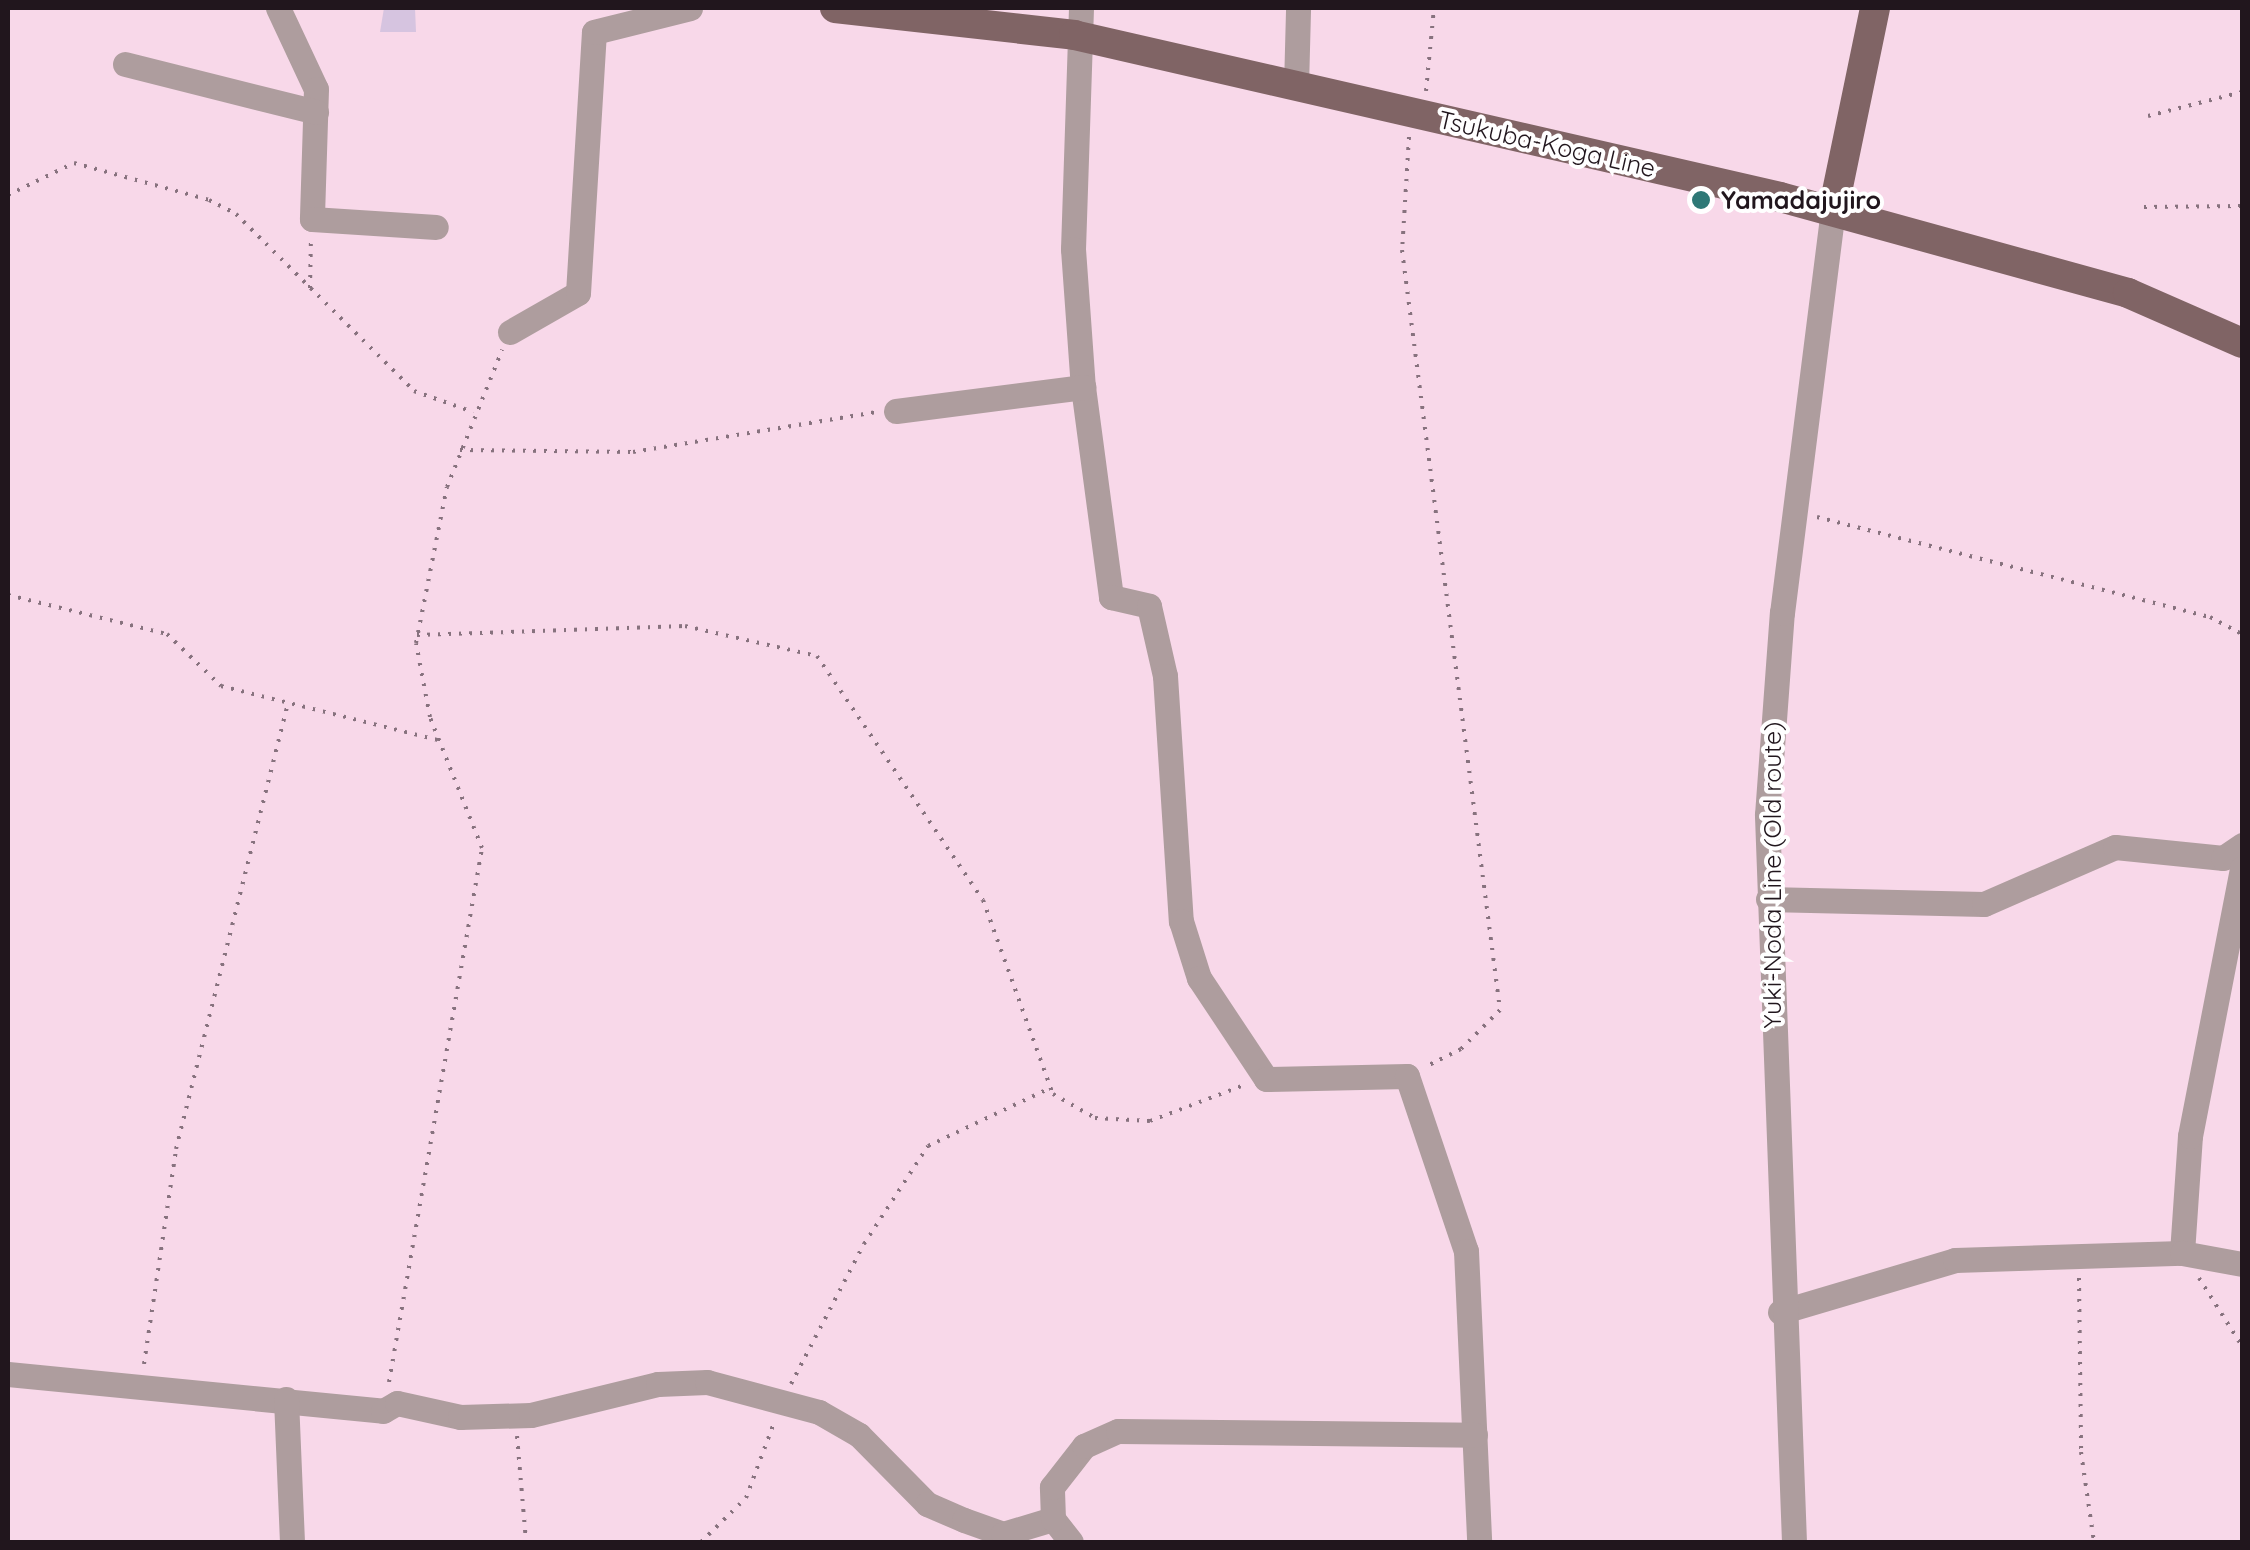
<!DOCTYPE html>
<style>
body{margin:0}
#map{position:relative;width:2250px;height:1550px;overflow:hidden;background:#f8d8e9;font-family:Quicksand,sans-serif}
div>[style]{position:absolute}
.building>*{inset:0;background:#d6c4e0}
.path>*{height:4px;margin-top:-2px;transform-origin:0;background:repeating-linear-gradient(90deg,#87727e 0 2.5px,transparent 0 10.5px)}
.minor>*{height:25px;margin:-12.5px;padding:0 12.5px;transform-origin:12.5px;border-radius:12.5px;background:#ae9d9e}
.major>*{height:30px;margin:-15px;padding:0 15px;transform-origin:15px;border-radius:15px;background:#806465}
.dots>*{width:28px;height:28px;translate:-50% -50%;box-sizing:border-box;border:5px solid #fff;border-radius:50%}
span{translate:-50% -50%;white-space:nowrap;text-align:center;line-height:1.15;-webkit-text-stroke:8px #fff;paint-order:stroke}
.street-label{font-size:25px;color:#21161d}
.poi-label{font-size:25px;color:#21161d;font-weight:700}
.left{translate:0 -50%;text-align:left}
.frame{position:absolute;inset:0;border:10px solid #21161d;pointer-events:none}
</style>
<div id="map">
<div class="building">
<div style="clip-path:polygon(384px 8px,415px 8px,416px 32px,380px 32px)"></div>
</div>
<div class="path">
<div style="left:1426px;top:91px;width:83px;rotate:-84.5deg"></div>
<div style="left:2148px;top:116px;width:97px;rotate:-14.3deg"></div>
<div style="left:1409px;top:137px;width:113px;rotate:93.5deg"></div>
<div style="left:1402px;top:250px;width:766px;rotate:82.65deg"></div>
<div style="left:1500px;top:1010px;width:55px;rotate:135deg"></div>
<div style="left:1461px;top:1049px;width:40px;rotate:153.4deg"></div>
<div style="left:8px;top:195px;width:73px;rotate:-25.9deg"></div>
<div style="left:74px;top:163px;width:140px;rotate:15.3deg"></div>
<div style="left:209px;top:200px;width:30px;rotate:27deg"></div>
<div style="left:236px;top:214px;width:251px;rotate:44.8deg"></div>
<div style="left:414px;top:391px;width:63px;rotate:19.6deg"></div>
<div style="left:2144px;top:207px;width:98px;rotate:-0.6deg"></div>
<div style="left:310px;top:288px;width:50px;rotate:-88.9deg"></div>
<div style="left:460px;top:450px;width:173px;rotate:0.7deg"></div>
<div style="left:633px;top:452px;width:247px;rotate:-9.3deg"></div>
<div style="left:1817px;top:517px;width:406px;rotate:14.3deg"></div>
<div style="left:2210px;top:617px;width:36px;rotate:28deg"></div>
<div style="left:8px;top:595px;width:164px;rotate:13.8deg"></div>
<div style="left:167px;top:634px;width:75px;rotate:43.9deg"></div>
<div style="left:221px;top:686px;width:227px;rotate:14deg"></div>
<div style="left:417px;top:635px;width:268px;rotate:-1.9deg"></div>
<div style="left:685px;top:626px;width:135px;rotate:12.8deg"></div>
<div style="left:817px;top:656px;width:295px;rotate:55.8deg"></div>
<div style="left:983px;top:900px;width:206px;rotate:70.2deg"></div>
<div style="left:1053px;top:1094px;width:48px;rotate:29.7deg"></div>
<div style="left:1095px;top:1118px;width:55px;rotate:3.1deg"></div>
<div style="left:1150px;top:1121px;width:104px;rotate:-20.9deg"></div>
<div style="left:2079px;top:1278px;width:174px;rotate:89.3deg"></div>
<div style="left:2081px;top:1452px;width:91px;rotate:81.8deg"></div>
<div style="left:2199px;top:1278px;width:80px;rotate:57.7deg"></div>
<div style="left:144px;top:1364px;width:217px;rotate:-81.5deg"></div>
<div style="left:176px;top:1149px;width:460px;rotate:-75.9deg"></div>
<div style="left:389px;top:1382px;width:542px;rotate:-80.12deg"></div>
<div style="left:482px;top:848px;width:141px;rotate:-111.7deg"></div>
<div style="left:430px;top:717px;width:75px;rotate:-100.7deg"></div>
<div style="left:416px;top:643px;width:159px;rotate:-78.8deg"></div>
<div style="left:447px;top:487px;width:148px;rotate:-68.1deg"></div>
<div style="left:791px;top:1384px;width:158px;rotate:-62.5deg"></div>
<div style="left:864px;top:1244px;width:117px;rotate:-56.9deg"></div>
<div style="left:928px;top:1146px;width:135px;rotate:-25.4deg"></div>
<div style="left:517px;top:1436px;width:106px;rotate:85.1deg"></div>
<div style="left:701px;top:1542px;width:63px;rotate:-44.4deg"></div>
<div style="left:746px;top:1498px;width:83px;rotate:-69.6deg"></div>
</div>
<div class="minor">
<div style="left:278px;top:8px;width:89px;rotate:64.9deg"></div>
<div style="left:316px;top:89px;width:130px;rotate:91.8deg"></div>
<div style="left:312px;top:219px;width:124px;rotate:3.7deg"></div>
<div style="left:1081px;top:8px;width:241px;rotate:91.9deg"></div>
<div style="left:1073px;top:249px;width:138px;rotate:85.9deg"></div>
<div style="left:1083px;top:387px;width:212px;rotate:82.4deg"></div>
<div style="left:1111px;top:597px;width:39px;rotate:13deg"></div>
<div style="left:1149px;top:606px;width:72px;rotate:77.1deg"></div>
<div style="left:1165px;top:676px;width:246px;rotate:86.3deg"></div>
<div style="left:1181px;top:921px;width:60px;rotate:72.5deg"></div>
<div style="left:1199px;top:978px;width:121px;rotate:56.4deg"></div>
<div style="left:1266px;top:1079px;width:141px;rotate:-1.2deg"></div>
<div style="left:1407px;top:1076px;width:185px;rotate:71.4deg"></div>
<div style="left:1466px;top:1251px;width:291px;rotate:87.4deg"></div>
<div style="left:125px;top:64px;width:197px;rotate:14.1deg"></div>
<div style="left:1296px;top:87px;width:79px;rotate:-88.5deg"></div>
<div style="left:510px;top:332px;width:78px;rotate:-29.8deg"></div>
<div style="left:578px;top:293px;width:261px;rotate:-86.5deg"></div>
<div style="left:594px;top:32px;width:99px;rotate:-14deg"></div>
<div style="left:896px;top:411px;width:189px;rotate:-7.3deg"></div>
<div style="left:1768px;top:899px;width:216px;rotate:1.3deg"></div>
<div style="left:1984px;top:904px;width:143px;rotate:-23.5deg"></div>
<div style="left:2115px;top:847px;width:109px;rotate:5.8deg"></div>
<div style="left:2223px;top:858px;width:23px;rotate:-34deg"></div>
<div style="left:2182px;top:1253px;width:117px;rotate:-86.1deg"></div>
<div style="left:2190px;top:1136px;width:273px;rotate:-79deg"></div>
<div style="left:1780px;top:1312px;width:183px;rotate:-16.5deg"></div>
<div style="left:1955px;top:1260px;width:227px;rotate:-1.8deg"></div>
<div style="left:2182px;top:1253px;width:61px;rotate:10.4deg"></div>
<div style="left:8px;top:1374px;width:377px;rotate:5.6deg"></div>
<div style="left:383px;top:1411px;width:16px;rotate:-30deg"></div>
<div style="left:397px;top:1403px;width:65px;rotate:12.5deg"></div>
<div style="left:460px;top:1417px;width:71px;rotate:-1.6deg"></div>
<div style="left:531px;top:1415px;width:131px;rotate:-13.7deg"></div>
<div style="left:658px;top:1384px;width:49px;rotate:-2.3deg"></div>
<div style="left:707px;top:1382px;width:116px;rotate:15deg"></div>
<div style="left:819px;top:1412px;width:46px;rotate:29.9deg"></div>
<div style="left:859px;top:1435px;width:97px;rotate:45.4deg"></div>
<div style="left:927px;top:1504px;width:40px;rotate:23.4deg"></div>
<div style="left:964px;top:1520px;width:41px;rotate:19.7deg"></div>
<div style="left:1003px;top:1534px;width:52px;rotate:-16.7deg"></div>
<div style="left:286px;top:1399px;width:143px;rotate:87.6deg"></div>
<div style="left:1071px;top:1542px;width:29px;rotate:-128deg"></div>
<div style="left:1053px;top:1519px;width:32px;rotate:-92deg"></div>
<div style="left:1052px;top:1487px;width:52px;rotate:-52deg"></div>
<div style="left:1084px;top:1446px;width:37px;rotate:-24deg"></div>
<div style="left:1118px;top:1431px;width:357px;rotate:0.6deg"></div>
<div style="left:1794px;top:1542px;width:728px;rotate:-92.13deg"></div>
<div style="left:1767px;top:815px;width:203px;rotate:-85.8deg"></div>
<div style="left:1782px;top:613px;width:405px;rotate:-82.8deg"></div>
</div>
<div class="major">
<div style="left:835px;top:8px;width:241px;rotate:6.4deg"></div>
<div style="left:1074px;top:35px;width:724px;rotate:12.92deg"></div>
<div style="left:1780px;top:197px;width:361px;rotate:15.4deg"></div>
<div style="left:2128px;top:293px;width:124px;rotate:23.7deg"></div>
<div style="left:1833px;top:211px;width:207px;rotate:-78.3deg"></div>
</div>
<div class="dots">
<div style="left:1701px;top:200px;background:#2e7876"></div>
</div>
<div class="street-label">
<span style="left:1547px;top:144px;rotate:13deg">Tsukuba-Koga Line</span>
<span style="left:1772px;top:875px;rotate:-90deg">Yuki-Noda Line (Old route)</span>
</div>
<div class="poi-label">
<span class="left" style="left:1721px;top:200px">Yamadajujiro</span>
</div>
<div class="frame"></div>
</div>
